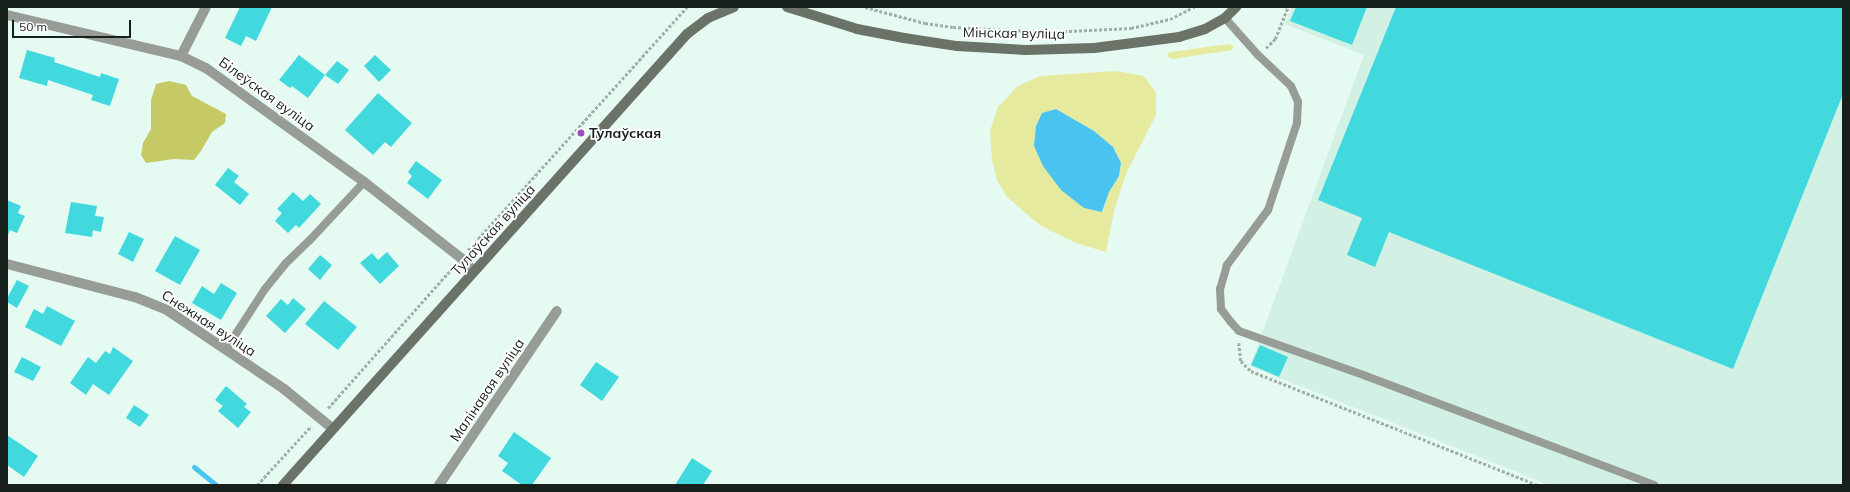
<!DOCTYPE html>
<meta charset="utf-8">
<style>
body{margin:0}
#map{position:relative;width:1850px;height:492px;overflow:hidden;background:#e5fbf2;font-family:Mulish,sans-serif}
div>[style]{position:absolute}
.built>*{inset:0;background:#d2f1e4}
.green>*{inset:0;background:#e5ea9f}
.forest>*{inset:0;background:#c5ca67}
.water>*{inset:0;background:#4ac3f0}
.stream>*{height:5px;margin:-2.5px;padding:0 2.5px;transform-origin:2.5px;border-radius:2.5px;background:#4ac3f0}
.building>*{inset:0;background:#42d9de}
.path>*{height:2.5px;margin-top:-1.25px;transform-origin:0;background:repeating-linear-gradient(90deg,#9fb0a9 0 3px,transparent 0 5px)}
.lane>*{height:8px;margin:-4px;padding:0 4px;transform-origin:4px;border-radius:4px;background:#979c96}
.street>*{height:10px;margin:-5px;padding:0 5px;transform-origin:5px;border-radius:5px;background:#979c96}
.secondary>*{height:10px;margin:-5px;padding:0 5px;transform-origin:5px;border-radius:5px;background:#6b7369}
.dots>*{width:11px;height:11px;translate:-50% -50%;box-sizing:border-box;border:2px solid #fff;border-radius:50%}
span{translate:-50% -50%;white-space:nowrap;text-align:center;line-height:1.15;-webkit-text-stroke:3.5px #fff;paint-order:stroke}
.street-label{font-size:14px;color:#18201c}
.poi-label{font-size:14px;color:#18201c;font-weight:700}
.left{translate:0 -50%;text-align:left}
.frame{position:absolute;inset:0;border:8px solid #18201c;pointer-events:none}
.scale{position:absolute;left:12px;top:20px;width:119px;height:18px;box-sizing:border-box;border:2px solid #18201c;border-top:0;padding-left:5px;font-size:12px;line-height:14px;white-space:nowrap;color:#18201c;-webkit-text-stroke:3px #fff;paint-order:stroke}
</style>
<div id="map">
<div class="built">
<div style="clip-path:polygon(evenodd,1292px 7px,1843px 7px,1843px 485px,1549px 485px,1250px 366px,1364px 55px,1285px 24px,1292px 7px,1260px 345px,1288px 357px,1279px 377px,1251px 365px,1260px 345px)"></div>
</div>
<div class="green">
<div style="clip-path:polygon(1228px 44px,1234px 46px,1232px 50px,1173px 59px,1167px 57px,1168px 53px,1171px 52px)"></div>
<div style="clip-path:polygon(evenodd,1116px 71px,1144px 76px,1156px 93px,1156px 115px,1126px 174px,1114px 211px,1106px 252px,1076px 243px,1041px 226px,1007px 197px,997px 180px,992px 160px,990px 131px,998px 107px,1018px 86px,1040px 76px,1116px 71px,1056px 109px,1094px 131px,1121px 163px,1119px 176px,1109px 191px,1103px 212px,1042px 113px,1056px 109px)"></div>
</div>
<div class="forest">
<div style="clip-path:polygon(169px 81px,186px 85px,192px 96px,226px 114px,225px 123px,212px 132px,201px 151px,194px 160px,174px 159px,146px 163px,141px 155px,143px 143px,151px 129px,151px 100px,156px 84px)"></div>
</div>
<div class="water">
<div style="clip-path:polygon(1056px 109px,1094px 131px,1113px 147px,1121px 163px,1119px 176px,1109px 192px,1102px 212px,1084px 208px,1061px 190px,1043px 166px,1034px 146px,1036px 126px,1042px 113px)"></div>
</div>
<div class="stream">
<div style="left:194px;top:467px;width:28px;rotate:39deg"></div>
</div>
<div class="building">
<div style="clip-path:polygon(240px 7px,272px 7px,256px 41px,246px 36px,241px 46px,225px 38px)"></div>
<div style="clip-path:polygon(1296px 7px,1367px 7px,1352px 45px,1290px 21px)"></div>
<div style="clip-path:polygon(1396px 7px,1843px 7px,1843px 94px,1733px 369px,1389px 232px,1375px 267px,1347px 255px,1362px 218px,1318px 200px)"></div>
<div style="clip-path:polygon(27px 50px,55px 58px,54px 62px,100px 77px,101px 73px,119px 79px,110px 106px,91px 100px,93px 95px,48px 80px,47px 86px,19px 78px)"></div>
<div style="clip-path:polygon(299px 55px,325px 75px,308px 98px,292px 86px,290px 88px,279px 80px)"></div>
<div style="clip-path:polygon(375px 55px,391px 70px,379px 82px,364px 66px)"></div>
<div style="clip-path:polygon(337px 61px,349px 70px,338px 84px,325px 75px)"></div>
<div style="clip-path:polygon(378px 93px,412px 123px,391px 147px,385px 142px,373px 155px,345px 130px)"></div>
<div style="clip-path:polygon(416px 161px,442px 180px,428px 199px,407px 183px,412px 176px,408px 172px)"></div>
<div style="clip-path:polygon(228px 168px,239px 176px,234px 182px,249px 194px,240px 205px,215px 185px)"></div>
<div style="clip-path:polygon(293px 192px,303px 201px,310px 194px,321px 204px,299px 228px,296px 225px,288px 233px,275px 221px,282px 213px,277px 209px)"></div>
<div style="clip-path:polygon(7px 200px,21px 206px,18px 213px,25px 216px,17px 233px,10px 230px,7px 237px)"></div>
<div style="clip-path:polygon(71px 202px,97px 206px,95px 216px,104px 217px,101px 232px,93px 230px,92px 237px,65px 233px)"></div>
<div style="clip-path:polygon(129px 232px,144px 239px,133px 262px,118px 254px)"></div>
<div style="clip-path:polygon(175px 236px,200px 250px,180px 285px,155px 271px)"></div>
<div style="clip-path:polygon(387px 252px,399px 266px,380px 284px,360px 263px,372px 253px,378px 260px)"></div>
<div style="clip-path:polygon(320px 255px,332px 265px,320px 280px,308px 269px)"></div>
<div style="clip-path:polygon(17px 280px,29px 286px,17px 308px,7px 302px,7px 298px)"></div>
<div style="clip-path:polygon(221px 283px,237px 293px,221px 320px,192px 303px,202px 286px,214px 294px)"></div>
<div style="clip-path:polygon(293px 298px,306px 309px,285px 333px,266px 316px,281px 299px,288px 305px)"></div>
<div style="clip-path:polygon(324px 301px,357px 327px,338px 350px,305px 324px)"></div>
<div style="clip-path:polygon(47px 306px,75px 321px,61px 346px,25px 327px,34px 309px,43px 314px)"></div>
<div style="clip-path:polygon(1260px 345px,1288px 357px,1279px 377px,1251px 365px)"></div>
<div style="clip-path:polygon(113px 347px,133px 361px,109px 395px,93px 384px,86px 395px,70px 383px,88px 357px,96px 363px,105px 351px,110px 354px)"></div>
<div style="clip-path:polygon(22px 357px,41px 367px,33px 381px,14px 372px)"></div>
<div style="clip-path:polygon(596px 362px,619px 377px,602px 401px,580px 385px)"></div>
<div style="clip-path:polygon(226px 386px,247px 404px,244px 407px,251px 412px,238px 428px,218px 411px,223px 406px,215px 400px)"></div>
<div style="clip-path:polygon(134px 405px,149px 415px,140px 427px,126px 418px)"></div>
<div style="clip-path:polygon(514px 432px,551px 458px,532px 485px,522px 485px,502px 471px,508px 463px,498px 456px)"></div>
<div style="clip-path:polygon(7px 435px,38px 456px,24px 477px,7px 465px)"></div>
<div style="clip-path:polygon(692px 458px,712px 471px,703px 485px,675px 485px)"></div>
</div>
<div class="path">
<div style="left:865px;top:7px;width:62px;rotate:14.9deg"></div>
<div style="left:925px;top:23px;width:28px;rotate:8deg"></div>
<div style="left:953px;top:27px;width:96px;rotate:3deg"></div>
<div style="left:1049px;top:32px;width:82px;rotate:-2.8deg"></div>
<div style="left:1131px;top:28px;width:40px;rotate:-13deg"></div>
<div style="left:1170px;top:19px;width:27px;rotate:-27deg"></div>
<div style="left:1266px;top:48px;width:13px;rotate:-45deg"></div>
<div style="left:1275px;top:39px;width:35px;rotate:-68deg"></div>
<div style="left:468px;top:250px;width:327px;rotate:-48deg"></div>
<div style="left:1239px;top:343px;width:18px;rotate:84deg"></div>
<div style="left:1241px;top:361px;width:14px;rotate:45deg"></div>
<div style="left:1251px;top:371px;width:309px;rotate:21.7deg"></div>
<div style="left:328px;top:408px;width:188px;rotate:-48.4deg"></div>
<div style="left:257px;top:485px;width:80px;rotate:-47.5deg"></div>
</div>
<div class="lane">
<div style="left:1225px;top:18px;width:50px;rotate:48.3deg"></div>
<div style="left:1258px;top:55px;width:45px;rotate:43.2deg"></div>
<div style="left:1291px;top:86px;width:17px;rotate:66deg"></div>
<div style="left:1298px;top:102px;width:21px;rotate:93deg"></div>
<div style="left:1297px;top:123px;width:92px;rotate:108.4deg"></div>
<div style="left:1268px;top:210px;width:69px;rotate:126.7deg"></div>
<div style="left:1227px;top:265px;width:25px;rotate:106deg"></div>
<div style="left:1220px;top:289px;width:20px;rotate:87deg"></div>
<div style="left:1221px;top:309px;width:15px;rotate:53deg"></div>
<div style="left:1230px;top:321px;width:13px;rotate:48deg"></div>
<div style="left:1239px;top:331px;width:135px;rotate:19.5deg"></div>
<div style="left:1366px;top:376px;width:308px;rotate:20.7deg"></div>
<div style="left:226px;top:349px;width:72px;rotate:-57deg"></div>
<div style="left:265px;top:289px;width:32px;rotate:-51deg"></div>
<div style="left:285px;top:264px;width:35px;rotate:-44deg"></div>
<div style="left:310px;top:240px;width:79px;rotate:-47deg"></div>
</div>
<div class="street">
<div style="left:7px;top:15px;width:179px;rotate:13.3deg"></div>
<div style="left:181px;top:56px;width:28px;rotate:26deg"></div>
<div style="left:206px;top:68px;width:195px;rotate:35.8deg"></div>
<div style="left:364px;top:182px;width:123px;rotate:38.1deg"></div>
<div style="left:461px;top:258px;width:18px;rotate:45deg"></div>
<div style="left:181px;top:56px;width:55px;rotate:-63deg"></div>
<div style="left:7px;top:264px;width:132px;rotate:14.5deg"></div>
<div style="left:135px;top:297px;width:35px;rotate:22deg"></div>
<div style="left:167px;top:310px;width:141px;rotate:34deg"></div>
<div style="left:284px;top:389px;width:62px;rotate:39.1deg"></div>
<div style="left:439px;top:485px;width:210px;rotate:-55.9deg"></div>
</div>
<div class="secondary">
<div style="left:787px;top:7px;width:73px;rotate:17.4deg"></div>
<div style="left:857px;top:29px;width:48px;rotate:10.8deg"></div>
<div style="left:904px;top:38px;width:54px;rotate:8.6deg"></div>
<div style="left:957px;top:46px;width:69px;rotate:3.3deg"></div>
<div style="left:1026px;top:50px;width:68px;rotate:-1.7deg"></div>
<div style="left:1094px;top:48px;width:86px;rotate:-7.4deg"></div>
<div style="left:1179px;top:37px;width:27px;rotate:-17deg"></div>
<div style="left:1205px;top:29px;width:23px;rotate:-29deg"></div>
<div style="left:1225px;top:18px;width:16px;rotate:-45deg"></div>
<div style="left:283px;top:485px;width:605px;rotate:-48.15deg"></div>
<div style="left:687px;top:34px;width:26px;rotate:-37deg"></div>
<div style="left:708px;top:18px;width:28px;rotate:-23deg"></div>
</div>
<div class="dots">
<div style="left:581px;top:133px;background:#9a4ebf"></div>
</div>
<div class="street-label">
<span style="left:1014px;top:33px;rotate:1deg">Мінская вуліца</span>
<span style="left:267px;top:94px;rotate:36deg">Білеўская вуліца</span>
<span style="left:493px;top:230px;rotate:-48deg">Тулаўская вуліца</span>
<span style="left:209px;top:323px;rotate:33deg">Снежная вуліца</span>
<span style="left:487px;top:390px;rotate:-56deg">Малінавая вуліца</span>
</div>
<div class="poi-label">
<span class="left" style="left:589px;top:133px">Тулаўская</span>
</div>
<div class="frame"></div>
<div class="scale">50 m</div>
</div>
